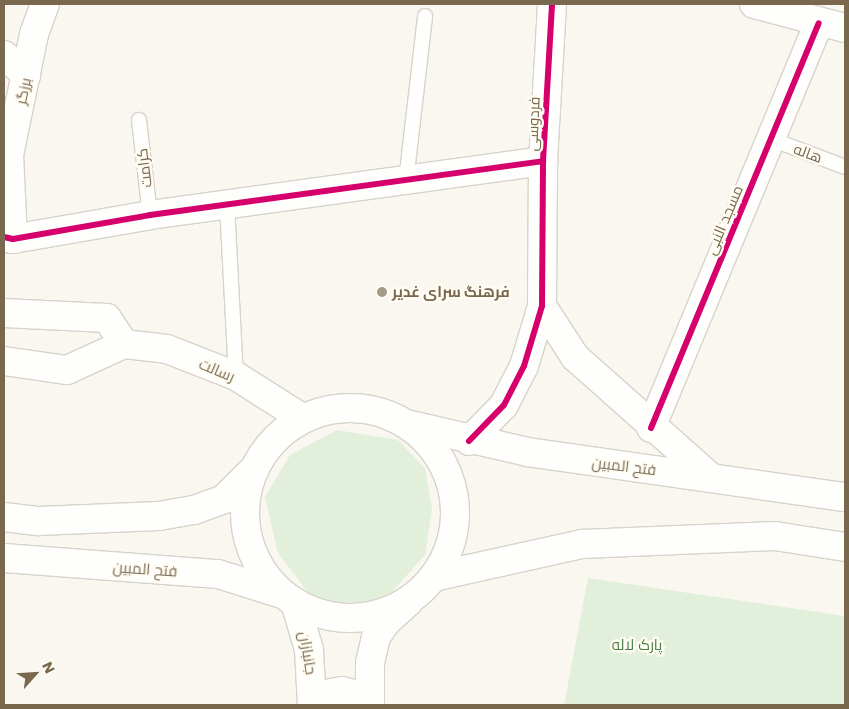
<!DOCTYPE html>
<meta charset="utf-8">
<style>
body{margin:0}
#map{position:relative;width:849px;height:709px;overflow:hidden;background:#f9f7f0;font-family:Poppins,Cairo,sans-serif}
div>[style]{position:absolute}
.green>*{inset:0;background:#e2f0db}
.roads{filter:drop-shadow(1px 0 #d7d3ca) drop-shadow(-1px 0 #d7d3ca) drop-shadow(0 1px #d7d3ca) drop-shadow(0 -1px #d7d3ca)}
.service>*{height:14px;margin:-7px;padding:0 7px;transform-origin:7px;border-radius:7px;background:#fefefd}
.minor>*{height:28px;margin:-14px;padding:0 14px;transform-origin:14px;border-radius:14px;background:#fefefd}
.tertiary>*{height:28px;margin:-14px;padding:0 14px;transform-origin:14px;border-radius:14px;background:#fefefd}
.secondary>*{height:28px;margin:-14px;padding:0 14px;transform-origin:14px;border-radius:14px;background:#fefefd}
.secondary>.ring{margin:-14px;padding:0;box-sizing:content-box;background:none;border:28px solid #fefefd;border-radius:50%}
.cycleway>*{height:6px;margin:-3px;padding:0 3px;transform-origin:3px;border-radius:3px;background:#d6006c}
.dots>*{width:14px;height:14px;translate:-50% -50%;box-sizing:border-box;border:2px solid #fffdf3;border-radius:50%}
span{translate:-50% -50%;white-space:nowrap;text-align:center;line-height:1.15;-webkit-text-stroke:4.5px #fffdf3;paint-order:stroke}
.street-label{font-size:15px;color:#79674e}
.poi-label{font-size:15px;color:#79674e;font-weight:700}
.left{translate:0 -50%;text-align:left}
.park-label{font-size:15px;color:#497f45}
.frame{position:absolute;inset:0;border:5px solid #79674e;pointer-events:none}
.north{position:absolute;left:10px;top:649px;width:50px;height:50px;-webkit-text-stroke:4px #fffdf3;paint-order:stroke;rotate:64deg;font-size:14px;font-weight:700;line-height:20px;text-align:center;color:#79674e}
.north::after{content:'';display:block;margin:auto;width:18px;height:22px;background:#79674e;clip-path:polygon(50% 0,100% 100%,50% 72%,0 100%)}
</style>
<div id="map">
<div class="green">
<div style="clip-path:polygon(337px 430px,398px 440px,425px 468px,432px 509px,425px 555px,392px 592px,370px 603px,332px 602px,310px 595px,278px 553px,265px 497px,290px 455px)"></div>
<div style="clip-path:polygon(588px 578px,845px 616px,845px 705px,564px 705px)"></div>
</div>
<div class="roads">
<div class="service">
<div style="left:139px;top:120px;width:96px;rotate:83.4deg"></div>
<div style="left:771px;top:139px;width:79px;rotate:20.7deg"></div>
<div style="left:406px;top:181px;width:166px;rotate:-83.4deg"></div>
<div style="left:227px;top:205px;width:171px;rotate:87deg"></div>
</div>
<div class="minor">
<div style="left:754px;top:4px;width:94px;rotate:14.8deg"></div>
<div style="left:4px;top:55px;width:30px;rotate:42deg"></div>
<div style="left:4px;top:237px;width:9px;rotate:13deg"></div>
<div style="left:13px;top:239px;width:139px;rotate:-9.9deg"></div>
<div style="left:150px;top:215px;width:397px;rotate:-7.8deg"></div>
<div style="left:13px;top:239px;width:84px;rotate:-92.7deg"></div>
<div style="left:9px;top:155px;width:124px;rotate:-78.3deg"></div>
<div style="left:34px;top:34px;width:32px;rotate:-70deg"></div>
<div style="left:651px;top:428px;width:438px;rotate:-67.5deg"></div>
</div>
<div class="tertiary">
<div style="left:542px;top:306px;width:61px;rotate:57.1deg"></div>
<div style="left:575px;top:357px;width:179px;rotate:41.6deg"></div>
<div style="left:4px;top:313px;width:103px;rotate:2.8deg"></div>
<div style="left:107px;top:318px;width:31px;rotate:57deg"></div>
<div style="left:4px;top:361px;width:64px;rotate:8.1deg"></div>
<div style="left:67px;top:370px;width:63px;rotate:-24.5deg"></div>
<div style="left:124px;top:344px;width:43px;rotate:6.6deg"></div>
<div style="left:167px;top:349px;width:74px;rotate:21.4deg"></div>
<div style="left:236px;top:376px;width:78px;rotate:32.5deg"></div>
<div style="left:469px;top:441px;width:50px;rotate:-45.8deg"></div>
<div style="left:504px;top:405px;width:44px;rotate:-62.9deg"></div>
<div style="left:524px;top:366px;width:63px;rotate:-73.3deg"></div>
<div style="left:542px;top:306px;width:145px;rotate:-89.6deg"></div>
<div style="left:543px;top:161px;width:157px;rotate:-86.7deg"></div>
<div style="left:295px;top:602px;width:50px;rotate:73.7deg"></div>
<div style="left:309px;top:650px;width:55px;rotate:86.9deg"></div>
<div style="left:312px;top:701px;width:11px;rotate:-34deg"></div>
<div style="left:321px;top:695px;width:21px;rotate:-11deg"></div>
<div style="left:342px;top:691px;width:11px;rotate:15deg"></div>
<div style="left:353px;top:694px;width:17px;rotate:40deg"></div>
<div style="left:370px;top:705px;width:42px;rotate:-90deg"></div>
<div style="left:370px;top:663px;width:27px;rotate:-77deg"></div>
<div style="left:376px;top:637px;width:18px;rotate:-56deg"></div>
<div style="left:386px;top:622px;width:31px;rotate:-42deg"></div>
</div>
<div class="secondary">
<div class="ring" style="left:245px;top:408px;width:182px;height:182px"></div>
<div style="left:411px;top:425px;width:120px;rotate:13deg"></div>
<div style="left:528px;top:452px;width:320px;rotate:8.1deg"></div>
<div style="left:4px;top:517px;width:35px;rotate:7deg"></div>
<div style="left:39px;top:521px;width:120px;rotate:-2.4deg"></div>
<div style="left:159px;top:516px;width:36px;rotate:-10deg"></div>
<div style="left:194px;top:510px;width:32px;rotate:-20deg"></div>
<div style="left:224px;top:499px;width:40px;rotate:-45deg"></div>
<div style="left:4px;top:558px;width:215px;rotate:4.3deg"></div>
<div style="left:218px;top:574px;width:64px;rotate:17.3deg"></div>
<div style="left:433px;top:577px;width:153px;rotate:-12.5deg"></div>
<div style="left:582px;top:544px;width:193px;rotate:-2.4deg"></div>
<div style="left:775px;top:536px;width:71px;rotate:8.9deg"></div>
</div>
</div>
<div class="cycleway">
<div style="left:4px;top:237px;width:9px;rotate:13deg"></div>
<div style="left:13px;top:239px;width:139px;rotate:-9.9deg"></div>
<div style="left:150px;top:215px;width:397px;rotate:-7.8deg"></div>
<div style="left:651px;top:428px;width:438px;rotate:-67.5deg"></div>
<div style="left:469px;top:441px;width:50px;rotate:-45.8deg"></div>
<div style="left:504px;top:405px;width:44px;rotate:-62.9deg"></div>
<div style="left:524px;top:366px;width:63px;rotate:-73.3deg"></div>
<div style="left:542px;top:306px;width:145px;rotate:-89.6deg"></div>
<div style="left:543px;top:161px;width:157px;rotate:-86.7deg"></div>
</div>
<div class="dots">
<div style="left:382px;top:292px;background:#a69987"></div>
</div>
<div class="street-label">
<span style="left:23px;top:91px;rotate:-78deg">برزگر</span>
<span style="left:533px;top:124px;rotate:-87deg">فردوسی</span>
<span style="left:808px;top:153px;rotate:20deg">هاله</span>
<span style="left:144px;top:168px;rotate:-97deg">کرامت</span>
<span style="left:724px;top:220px;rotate:-67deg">مسجد النبی</span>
<span style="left:217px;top:370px;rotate:23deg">رسالت</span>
<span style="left:624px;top:466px;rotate:7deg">فتح المبین</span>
<span style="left:145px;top:569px;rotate:4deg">فتح المبین</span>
<span style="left:308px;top:653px;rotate:81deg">جانبازان</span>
</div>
<div class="poi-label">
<span class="left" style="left:392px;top:292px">فرهنگ سرای غدیر</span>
</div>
<div class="park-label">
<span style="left:637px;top:645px">پارک لاله</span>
</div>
<div class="frame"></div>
<div class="north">N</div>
</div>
